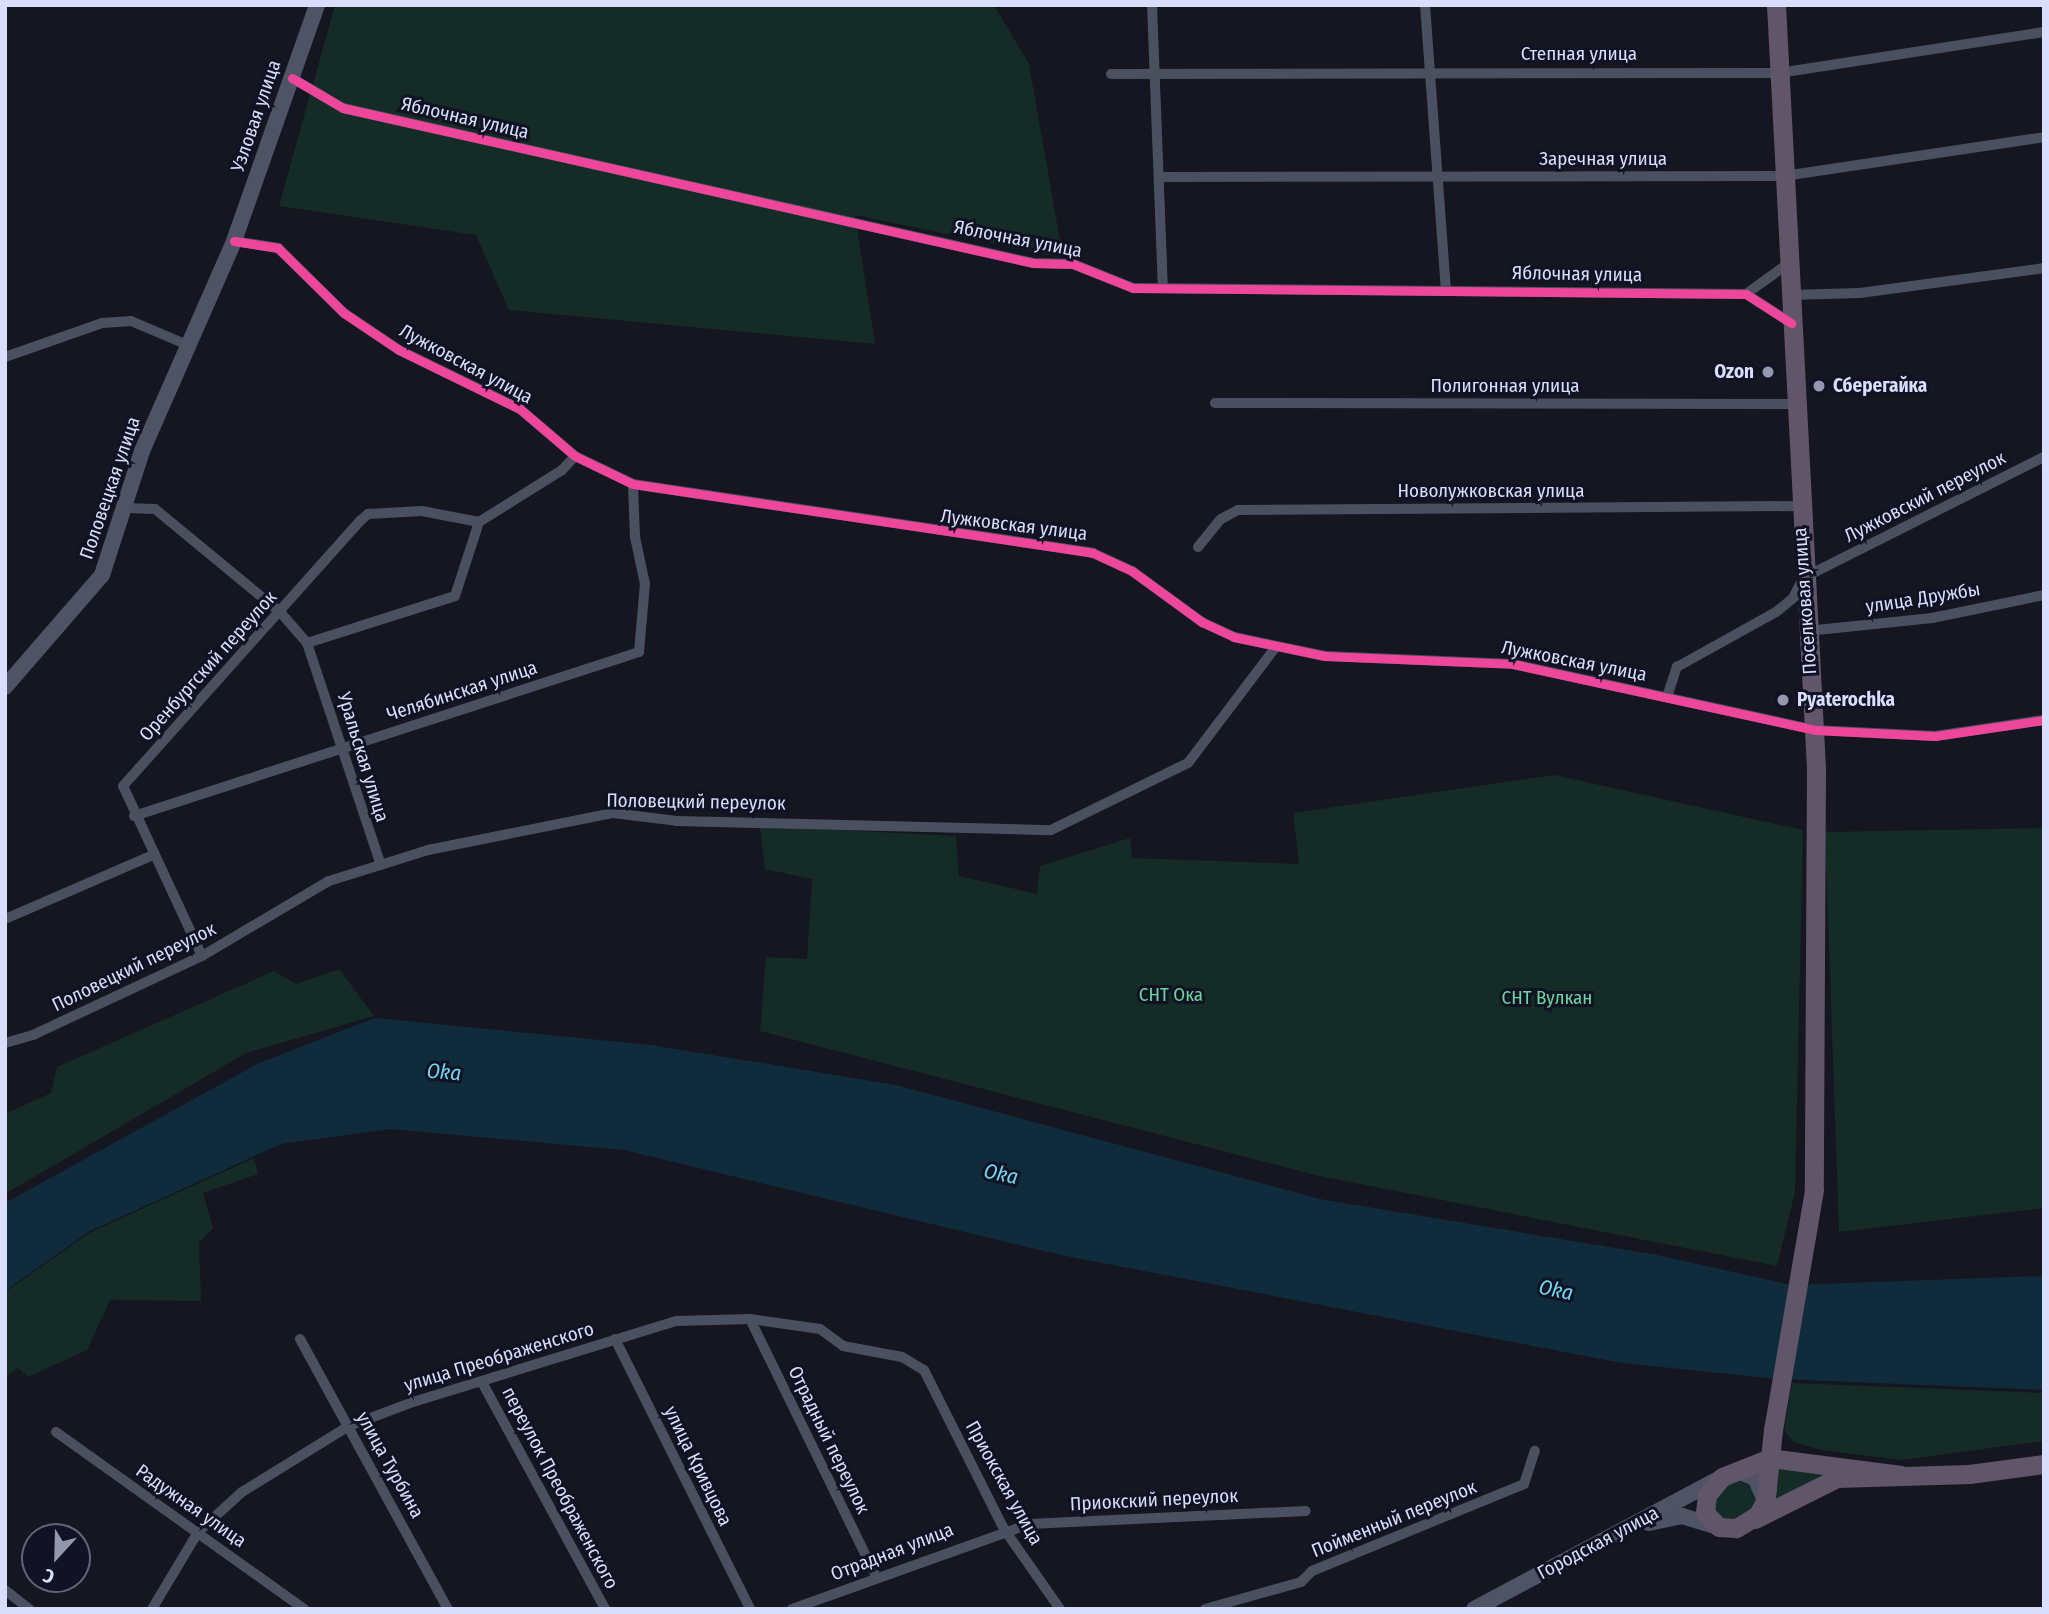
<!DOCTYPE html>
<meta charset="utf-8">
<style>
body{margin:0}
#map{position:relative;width:2049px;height:1614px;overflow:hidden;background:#151620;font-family:"Fira Sans Condensed",sans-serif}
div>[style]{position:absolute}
.green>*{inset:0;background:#152b25}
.round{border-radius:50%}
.water>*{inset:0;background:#102c3c}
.street>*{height:10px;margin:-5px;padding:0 5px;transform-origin:5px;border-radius:5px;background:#4b5060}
.secondary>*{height:16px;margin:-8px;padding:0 8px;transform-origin:8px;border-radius:8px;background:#4f5366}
.highway>*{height:19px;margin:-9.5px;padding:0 9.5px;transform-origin:9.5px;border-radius:9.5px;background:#61556a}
.cycleway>*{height:9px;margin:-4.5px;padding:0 4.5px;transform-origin:4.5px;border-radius:4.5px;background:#ed469a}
.dots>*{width:19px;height:19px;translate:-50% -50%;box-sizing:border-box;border:4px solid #111324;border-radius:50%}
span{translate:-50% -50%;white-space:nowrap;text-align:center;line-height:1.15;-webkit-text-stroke:6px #111324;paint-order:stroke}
.street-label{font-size:19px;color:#d8defb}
.poi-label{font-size:19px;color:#d8defb;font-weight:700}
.right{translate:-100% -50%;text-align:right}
.left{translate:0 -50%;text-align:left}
.park-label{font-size:19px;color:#6bd59d}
.water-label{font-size:21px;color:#70d9f1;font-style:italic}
.frame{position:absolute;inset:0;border:7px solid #d8defb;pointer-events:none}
.north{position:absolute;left:21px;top:1523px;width:70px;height:70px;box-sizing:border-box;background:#111324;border:2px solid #61647a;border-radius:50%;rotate:202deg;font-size:19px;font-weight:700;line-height:28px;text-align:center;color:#d8defb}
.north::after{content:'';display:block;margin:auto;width:24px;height:32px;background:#9498ae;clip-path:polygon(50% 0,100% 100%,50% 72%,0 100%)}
</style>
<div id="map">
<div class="green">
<div style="clip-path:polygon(335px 5px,994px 5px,1029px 64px,1063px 258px,855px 215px,875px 344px,509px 310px,476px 235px,279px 206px)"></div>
<div style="clip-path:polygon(1554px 775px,1803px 830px,1795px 1192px,1777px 1266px,1315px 1175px,760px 1031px,766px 957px,807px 959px,812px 879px,765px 869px,760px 826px,956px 836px,959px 876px,1037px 894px,1040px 866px,1130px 838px,1132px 858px,1299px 864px,1293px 813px)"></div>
<div style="clip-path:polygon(2044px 828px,2044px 1208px,1839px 1232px,1825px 832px)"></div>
<div style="clip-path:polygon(339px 969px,374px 1016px,246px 1053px,5px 1194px,5px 1114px,51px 1093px,57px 1067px,274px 971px,296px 984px)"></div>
<div style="clip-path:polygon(254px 1158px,258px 1174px,203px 1193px,213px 1228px,199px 1243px,201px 1301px,110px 1300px,87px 1350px,28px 1377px,18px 1368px,5px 1377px,5px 1292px,91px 1232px)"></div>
<div style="clip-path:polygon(1792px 1383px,2044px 1393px,2044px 1441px,1901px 1460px,1821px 1450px,1794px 1442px,1784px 1431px)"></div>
<div style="clip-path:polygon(1779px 1468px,1826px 1473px,1772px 1501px)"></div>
<div class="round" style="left:1713px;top:1480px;width:42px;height:42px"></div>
</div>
<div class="water">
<div style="clip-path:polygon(375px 1018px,651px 1045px,896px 1085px,1320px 1199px,1657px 1255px,1791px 1285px,2044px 1276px,2044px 1390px,1778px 1379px,1622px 1363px,1061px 1255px,624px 1150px,390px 1129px,281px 1144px,90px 1231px,5px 1291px,5px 1203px,259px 1063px)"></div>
</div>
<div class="street">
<div style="left:1152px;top:5px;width:283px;rotate:87.8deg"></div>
<div style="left:1425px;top:5px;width:285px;rotate:85.8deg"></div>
<div style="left:1111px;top:74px;width:668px;rotate:-0.09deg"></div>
<div style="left:1779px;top:73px;width:268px;rotate:-8.8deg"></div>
<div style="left:292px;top:78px;width:59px;rotate:30.5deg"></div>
<div style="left:343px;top:108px;width:707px;rotate:12.66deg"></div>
<div style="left:1033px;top:263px;width:40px;rotate:1.4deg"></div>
<div style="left:1073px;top:264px;width:65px;rotate:21.8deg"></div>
<div style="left:1133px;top:288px;width:613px;rotate:0.56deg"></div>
<div style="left:1746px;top:294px;width:54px;rotate:32.8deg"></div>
<div style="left:1160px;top:177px;width:624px;rotate:-0.09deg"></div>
<div style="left:1784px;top:176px;width:263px;rotate:-8.5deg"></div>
<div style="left:234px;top:241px;width:45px;rotate:9deg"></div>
<div style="left:278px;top:248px;width:93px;rotate:44.6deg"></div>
<div style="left:344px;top:313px;width:66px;rotate:33.9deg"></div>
<div style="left:399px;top:350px;width:135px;rotate:26deg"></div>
<div style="left:520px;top:409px;width:72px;rotate:40.5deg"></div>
<div style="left:575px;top:456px;width:64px;rotate:25.8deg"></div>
<div style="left:633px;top:484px;width:465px;rotate:8.5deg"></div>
<div style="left:1093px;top:553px;width:43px;rotate:24.8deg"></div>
<div style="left:1132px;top:571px;width:87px;rotate:36.1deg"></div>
<div style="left:1202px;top:622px;width:35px;rotate:25deg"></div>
<div style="left:1234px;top:637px;width:93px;rotate:11.8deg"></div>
<div style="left:1325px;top:656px;width:188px;rotate:2.4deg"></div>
<div style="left:1513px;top:664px;width:309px;rotate:12.3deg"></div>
<div style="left:1815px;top:730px;width:120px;rotate:2.9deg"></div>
<div style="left:1935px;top:736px;width:110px;rotate:-8.4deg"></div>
<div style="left:1746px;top:294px;width:53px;rotate:-35.8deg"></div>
<div style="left:1790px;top:295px;width:70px;rotate:-1.6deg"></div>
<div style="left:1860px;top:293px;width:186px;rotate:-7.7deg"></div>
<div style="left:5px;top:357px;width:103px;rotate:-19.3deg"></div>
<div style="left:102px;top:323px;width:29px;rotate:-4deg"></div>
<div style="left:131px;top:321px;width:64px;rotate:23deg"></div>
<div style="left:1215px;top:403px;width:580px;rotate:0.1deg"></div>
<div style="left:124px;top:508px;width:31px;rotate:2deg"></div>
<div style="left:155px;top:509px;width:163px;rotate:39.5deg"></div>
<div style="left:281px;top:613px;width:40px;rotate:49deg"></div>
<div style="left:307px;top:643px;width:234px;rotate:71.6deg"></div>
<div style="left:1198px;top:547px;width:36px;rotate:-51deg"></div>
<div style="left:1221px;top:519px;width:19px;rotate:-28deg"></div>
<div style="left:1238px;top:510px;width:562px;rotate:-0.41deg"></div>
<div style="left:1807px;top:631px;width:126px;rotate:-5.9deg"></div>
<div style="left:1932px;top:618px;width:114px;rotate:-11.6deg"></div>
<div style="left:307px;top:643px;width:155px;rotate:-17.6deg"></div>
<div style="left:455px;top:596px;width:78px;rotate:-72deg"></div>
<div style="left:479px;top:522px;width:98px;rotate:-32.1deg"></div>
<div style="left:562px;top:470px;width:19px;rotate:-47deg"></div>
<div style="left:1667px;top:697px;width:32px;rotate:-72deg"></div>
<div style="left:1677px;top:667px;width:113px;rotate:-29.1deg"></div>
<div style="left:1776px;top:612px;width:22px;rotate:-39deg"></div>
<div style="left:1793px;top:598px;width:22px;rotate:-63deg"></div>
<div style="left:1803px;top:578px;width:270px;rotate:-26.7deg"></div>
<div style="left:134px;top:816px;width:531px;rotate:-17.99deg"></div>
<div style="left:639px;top:652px;width:68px;rotate:-85deg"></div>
<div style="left:645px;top:584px;width:48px;rotate:-102deg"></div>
<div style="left:635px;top:537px;width:53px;rotate:-92.2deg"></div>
<div style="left:5px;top:919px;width:161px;rotate:-23.4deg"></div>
<div style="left:202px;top:956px;width:187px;rotate:-114.9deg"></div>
<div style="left:123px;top:786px;width:356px;rotate:-48.2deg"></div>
<div style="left:360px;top:521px;width:11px;rotate:-41deg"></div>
<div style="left:368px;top:514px;width:54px;rotate:-3.2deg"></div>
<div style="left:422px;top:511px;width:58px;rotate:10.9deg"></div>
<div style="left:5px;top:1043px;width:29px;rotate:-16deg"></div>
<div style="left:33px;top:1035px;width:187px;rotate:-25.1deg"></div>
<div style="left:202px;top:956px;width:147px;rotate:-30.6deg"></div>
<div style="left:329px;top:881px;width:104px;rotate:-17.4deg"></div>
<div style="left:428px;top:850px;width:189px;rotate:-11.3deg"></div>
<div style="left:613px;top:813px;width:64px;rotate:7.1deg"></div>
<div style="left:677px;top:821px;width:374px;rotate:1.4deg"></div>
<div style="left:1051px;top:830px;width:153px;rotate:-26.1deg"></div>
<div style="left:1188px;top:763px;width:144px;rotate:-52.9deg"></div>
<div style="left:750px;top:1319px;width:286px;rotate:63.9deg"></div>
<div style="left:300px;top:1339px;width:308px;rotate:61.3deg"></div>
<div style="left:615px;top:1339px;width:302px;rotate:63.4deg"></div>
<div style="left:483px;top:1384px;width:256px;rotate:61.5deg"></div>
<div style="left:56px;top:1432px;width:305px;rotate:35.5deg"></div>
<div style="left:5px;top:1590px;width:31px;rotate:38deg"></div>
<div style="left:152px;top:1609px;width:90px;rotate:-59.1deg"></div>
<div style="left:198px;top:1532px;width:59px;rotate:-42.3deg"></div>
<div style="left:242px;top:1492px;width:126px;rotate:-31.7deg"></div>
<div style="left:349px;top:1426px;width:68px;rotate:-20.6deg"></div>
<div style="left:413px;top:1402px;width:276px;rotate:-17.1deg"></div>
<div style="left:677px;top:1321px;width:73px;rotate:-1.6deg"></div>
<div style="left:750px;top:1319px;width:71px;rotate:8.1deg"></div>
<div style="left:820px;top:1329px;width:29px;rotate:36deg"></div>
<div style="left:843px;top:1346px;width:60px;rotate:10.6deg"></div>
<div style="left:902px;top:1357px;width:26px;rotate:31deg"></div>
<div style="left:924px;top:1370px;width:178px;rotate:63.3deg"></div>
<div style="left:1004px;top:1529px;width:98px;rotate:55deg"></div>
<div style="left:792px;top:1609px;width:252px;rotate:-19.7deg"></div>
<div style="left:1029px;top:1524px;width:277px;rotate:-2.7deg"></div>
<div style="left:1205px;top:1609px;width:100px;rotate:-15.7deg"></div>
<div style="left:1301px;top:1582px;width:16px;rotate:-45deg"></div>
<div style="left:1312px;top:1571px;width:229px;rotate:-22.3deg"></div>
<div style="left:1524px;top:1484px;width:35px;rotate:-72deg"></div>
</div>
<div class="secondary">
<div style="left:5px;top:687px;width:148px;rotate:-49.1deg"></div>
<div style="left:102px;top:575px;width:130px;rotate:-72.1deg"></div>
<div style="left:142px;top:451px;width:229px;rotate:-66.3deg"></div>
<div style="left:234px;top:241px;width:250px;rotate:-70.6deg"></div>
<div style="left:1649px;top:1523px;width:34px;rotate:-12deg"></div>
<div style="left:1682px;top:1516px;width:38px;rotate:17deg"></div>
<div style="left:1474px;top:1609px;width:281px;rotate:-28deg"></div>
<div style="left:1722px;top:1477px;width:19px;rotate:-16deg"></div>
<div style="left:1740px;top:1472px;width:16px;rotate:22deg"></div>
<div style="left:1755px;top:1478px;width:24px;rotate:66deg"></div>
</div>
<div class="highway">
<div style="left:1776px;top:5px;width:765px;rotate:87deg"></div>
<div style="left:1816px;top:769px;width:421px;rotate:90.3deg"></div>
<div style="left:1814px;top:1190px;width:243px;rotate:99.7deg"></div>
<div style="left:1773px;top:1430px;width:28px;rotate:96deg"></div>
<div style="left:1770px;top:1458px;width:31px;rotate:96deg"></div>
<div style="left:1767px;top:1489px;width:12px;rotate:99deg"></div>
<div style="left:1765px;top:1501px;width:16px;rotate:117deg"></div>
<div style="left:1758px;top:1515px;width:26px;rotate:149deg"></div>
<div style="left:1736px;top:1528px;width:17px;rotate:-177deg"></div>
<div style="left:1719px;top:1527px;width:20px;rotate:-135deg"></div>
<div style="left:1705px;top:1513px;width:18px;rotate:-84deg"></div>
<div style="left:1707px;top:1495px;width:23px;rotate:-50deg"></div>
<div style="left:1722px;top:1477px;width:52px;rotate:-21.6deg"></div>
<div style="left:1770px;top:1458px;width:132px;rotate:7.4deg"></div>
<div style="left:1755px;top:1519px;width:92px;rotate:-26.6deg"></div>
<div style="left:1837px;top:1478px;width:132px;rotate:-1.7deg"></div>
<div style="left:1969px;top:1474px;width:76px;rotate:-7.6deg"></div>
</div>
<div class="cycleway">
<div style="left:292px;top:78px;width:59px;rotate:30.5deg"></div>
<div style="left:343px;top:108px;width:707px;rotate:12.66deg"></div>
<div style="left:1033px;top:263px;width:40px;rotate:1.4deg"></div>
<div style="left:1073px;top:264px;width:65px;rotate:21.8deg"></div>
<div style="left:1133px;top:288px;width:613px;rotate:0.56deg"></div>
<div style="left:1746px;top:294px;width:54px;rotate:32.8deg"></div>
<div style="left:234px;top:241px;width:45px;rotate:9deg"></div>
<div style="left:278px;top:248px;width:93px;rotate:44.6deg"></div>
<div style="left:344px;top:313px;width:66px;rotate:33.9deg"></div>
<div style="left:399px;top:350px;width:135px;rotate:26deg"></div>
<div style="left:520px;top:409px;width:72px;rotate:40.5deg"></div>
<div style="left:575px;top:456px;width:64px;rotate:25.8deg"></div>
<div style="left:633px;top:484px;width:465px;rotate:8.5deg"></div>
<div style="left:1093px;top:553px;width:43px;rotate:24.8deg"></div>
<div style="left:1132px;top:571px;width:87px;rotate:36.1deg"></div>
<div style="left:1202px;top:622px;width:35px;rotate:25deg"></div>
<div style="left:1234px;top:637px;width:93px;rotate:11.8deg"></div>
<div style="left:1325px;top:656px;width:188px;rotate:2.4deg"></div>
<div style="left:1513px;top:664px;width:309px;rotate:12.3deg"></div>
<div style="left:1815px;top:730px;width:120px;rotate:2.9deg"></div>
<div style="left:1935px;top:736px;width:110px;rotate:-8.4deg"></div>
</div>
<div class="dots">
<div style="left:1768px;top:372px;background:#9498ae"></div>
<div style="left:1819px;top:386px;background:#9498ae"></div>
<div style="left:1783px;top:700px;background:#9498ae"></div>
</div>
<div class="street-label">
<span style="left:1579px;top:54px">Степная улица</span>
<span style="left:256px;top:116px;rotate:-71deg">Узловая улица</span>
<span style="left:465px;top:118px;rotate:13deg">Яблочная улица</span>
<span style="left:1603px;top:159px">Заречная улица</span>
<span style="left:1018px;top:239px;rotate:11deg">Яблочная улица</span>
<span style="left:1577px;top:274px;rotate:1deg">Яблочная улица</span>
<span style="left:466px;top:364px;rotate:28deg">Лужковская улица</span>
<span style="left:1505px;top:386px">Полигонная улица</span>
<span style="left:110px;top:488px;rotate:-71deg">Половецкая улица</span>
<span style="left:1491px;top:491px">Новолужковская улица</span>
<span style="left:1925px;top:497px;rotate:-27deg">Лужковский переулок</span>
<span style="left:1014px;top:525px;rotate:7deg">Лужковская улица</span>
<span style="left:1923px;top:598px;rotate:-9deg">улица Дружбы</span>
<span style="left:1805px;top:601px;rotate:-94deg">Поселковая улица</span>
<span style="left:1574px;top:661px;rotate:11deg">Лужковская улица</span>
<span style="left:208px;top:666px;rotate:-48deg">Оренбургский переулок</span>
<span style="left:462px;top:691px;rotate:-18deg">Челябинская улица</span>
<span style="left:363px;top:757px;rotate:73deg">Уральская улица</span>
<span style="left:696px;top:802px;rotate:1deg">Половецкий переулок</span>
<span style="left:134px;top:967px;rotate:-26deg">Половецкий переулок</span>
<span style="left:499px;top:1357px;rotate:-17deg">улица Преображенского</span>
<span style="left:829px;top:1440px;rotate:64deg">Отрадный переулок</span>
<span style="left:390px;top:1465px;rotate:61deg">улица Турбина</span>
<span style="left:698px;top:1466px;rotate:64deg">улица Кривцова</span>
<span style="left:1004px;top:1483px;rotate:61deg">Приокская улица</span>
<span style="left:560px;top:1488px;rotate:62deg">переулок Преображенского</span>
<span style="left:1154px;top:1500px;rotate:-3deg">Приокский переулок</span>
<span style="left:191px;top:1506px;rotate:35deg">Радужная улица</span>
<span style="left:1394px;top:1519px;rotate:-22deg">Пойменный переулок</span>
<span style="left:1598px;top:1543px;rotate:-28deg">Городская улица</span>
<span style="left:892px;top:1552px;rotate:-21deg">Отрадная улица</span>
</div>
<div class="poi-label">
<span class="right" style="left:1754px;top:372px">Ozon</span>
<span class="left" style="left:1833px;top:386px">Сберегайка</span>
<span class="left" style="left:1797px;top:700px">Pyaterochka</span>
</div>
<div class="park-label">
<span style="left:1171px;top:995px">СНТ Ока</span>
<span style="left:1547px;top:998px">СНТ Вулкан</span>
</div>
<div class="water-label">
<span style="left:444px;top:1072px;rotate:5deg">Oka</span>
<span style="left:1001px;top:1174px;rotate:12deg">Oka</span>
<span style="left:1556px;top:1290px;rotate:12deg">Oka</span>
</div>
<div class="frame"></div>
<div class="north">С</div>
</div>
